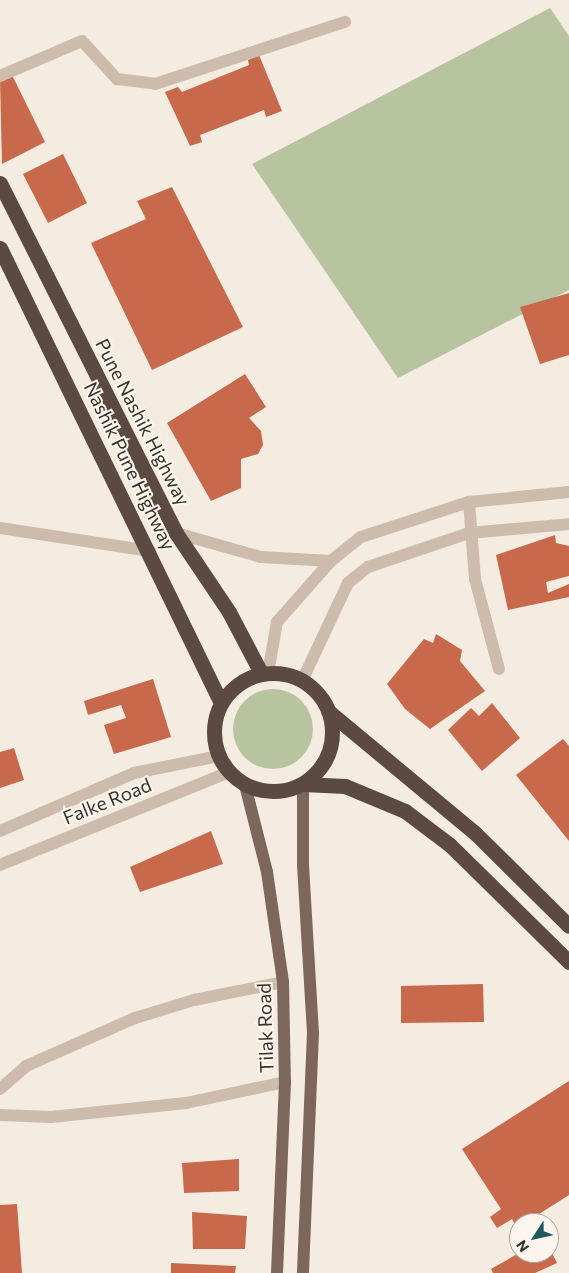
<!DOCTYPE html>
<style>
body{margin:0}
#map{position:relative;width:569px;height:1273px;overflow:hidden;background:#f4ebe1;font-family:Commissioner,sans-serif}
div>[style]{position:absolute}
.green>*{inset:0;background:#b8c4a0}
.round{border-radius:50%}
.building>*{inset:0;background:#c8694b}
.minor>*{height:12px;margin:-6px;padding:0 6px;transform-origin:6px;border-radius:6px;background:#cdbbac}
.major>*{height:12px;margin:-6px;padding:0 6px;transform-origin:6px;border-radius:6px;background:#7d675c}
.highway>*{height:15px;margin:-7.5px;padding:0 7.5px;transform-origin:7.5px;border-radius:7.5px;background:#5c4a42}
.highway>.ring{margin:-7.5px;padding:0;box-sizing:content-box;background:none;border:15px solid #5c4a42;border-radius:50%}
span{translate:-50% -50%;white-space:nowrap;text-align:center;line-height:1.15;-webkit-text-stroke:4px #fbf5ee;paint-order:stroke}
.street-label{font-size:19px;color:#3b302b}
.north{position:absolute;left:509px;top:1213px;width:50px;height:50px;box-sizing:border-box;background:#fbf5ee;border:1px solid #aea6a0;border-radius:50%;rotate:235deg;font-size:14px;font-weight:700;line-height:20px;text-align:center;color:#3b302b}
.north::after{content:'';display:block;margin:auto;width:18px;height:22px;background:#1f5a5e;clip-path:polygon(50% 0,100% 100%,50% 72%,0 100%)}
</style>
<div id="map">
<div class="green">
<div style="clip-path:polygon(550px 8px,569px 36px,569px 290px,398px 378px,252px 164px)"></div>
<div class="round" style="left:233px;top:689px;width:80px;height:80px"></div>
</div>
<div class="building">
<div style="clip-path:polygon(259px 55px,282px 111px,266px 117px,264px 110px,200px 135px,202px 142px,190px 146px,165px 92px,178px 87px,182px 92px,249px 65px,248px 60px)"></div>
<div style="clip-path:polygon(11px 73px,45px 142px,2px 164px,0 79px)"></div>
<div style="clip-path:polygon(63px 154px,87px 203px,48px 223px,23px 174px)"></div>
<div style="clip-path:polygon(172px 187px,243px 327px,152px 370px,91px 243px,146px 219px,137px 201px)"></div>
<div style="clip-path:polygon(569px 293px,569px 355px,540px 364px,520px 307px)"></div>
<div style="clip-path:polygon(245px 374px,266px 407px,249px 418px,261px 431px,263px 445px,258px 454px,241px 459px,241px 488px,211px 501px,167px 423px)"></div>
<div style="clip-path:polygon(555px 535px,556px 543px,569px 546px,569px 576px,546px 582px,548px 593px,569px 584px,569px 597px,508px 610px,496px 555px)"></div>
<div style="clip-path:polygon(436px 634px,462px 650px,460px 661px,485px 691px,430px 729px,405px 709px,387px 684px,424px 639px,433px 643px)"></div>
<div style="clip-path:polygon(153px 679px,171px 737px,114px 754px,104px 725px,126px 718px,121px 705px,88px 715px,84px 701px)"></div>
<div style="clip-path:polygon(492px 703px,520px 738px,482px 771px,448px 730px,471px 708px,479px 716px)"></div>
<div style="clip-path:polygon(563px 739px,569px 746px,569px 841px,516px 775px)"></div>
<div style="clip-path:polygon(14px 748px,24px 780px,0 788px,0 752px)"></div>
<div style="clip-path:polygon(211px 831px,223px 864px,140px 892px,130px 867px)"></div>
<div style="clip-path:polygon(483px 984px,484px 1022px,401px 1023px,401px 986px)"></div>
<div style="clip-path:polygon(569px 1081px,569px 1195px,517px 1228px,512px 1219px,497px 1228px,490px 1217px,501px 1209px,462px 1149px)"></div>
<div style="clip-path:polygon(239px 1159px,239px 1191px,184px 1193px,182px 1163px)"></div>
<div style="clip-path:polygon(17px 1204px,22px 1273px,0 1273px,0 1205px)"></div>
<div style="clip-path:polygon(192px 1212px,247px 1216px,245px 1249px,193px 1249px)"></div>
<div style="clip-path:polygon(549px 1247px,557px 1263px,535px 1273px,493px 1273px,491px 1269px,519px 1253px,549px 1253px)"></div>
<div style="clip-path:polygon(171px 1263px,236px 1266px,235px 1273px,171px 1273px)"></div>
</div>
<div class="minor">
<div style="left:0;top:76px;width:89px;rotate:-23.1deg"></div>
<div style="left:82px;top:41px;width:52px;rotate:47.4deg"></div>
<div style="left:117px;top:79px;width:38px;rotate:7deg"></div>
<div style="left:155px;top:84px;width:200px;rotate:-18.1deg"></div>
<div style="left:469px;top:502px;width:77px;rotate:85.5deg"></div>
<div style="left:475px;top:579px;width:93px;rotate:75.1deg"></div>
<div style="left:0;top:528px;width:152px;rotate:8.7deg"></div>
<div style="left:176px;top:533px;width:88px;rotate:15.8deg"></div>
<div style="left:261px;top:557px;width:70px;rotate:3.3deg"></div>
<div style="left:268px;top:673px;width:52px;rotate:-80deg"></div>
<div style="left:277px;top:622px;width:81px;rotate:-48.5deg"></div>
<div style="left:331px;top:561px;width:38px;rotate:-39deg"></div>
<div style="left:361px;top:537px;width:114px;rotate:-18deg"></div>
<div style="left:469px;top:502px;width:100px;rotate:-5.7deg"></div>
<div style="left:302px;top:681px;width:108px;rotate:-64.9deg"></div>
<div style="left:348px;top:583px;width:26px;rotate:-39deg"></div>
<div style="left:368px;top:567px;width:107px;rotate:-18.6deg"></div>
<div style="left:469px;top:533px;width:100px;rotate:-5.1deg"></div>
<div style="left:0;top:831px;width:146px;rotate:-23.4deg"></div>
<div style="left:134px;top:773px;width:87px;rotate:-11.3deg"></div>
<div style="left:0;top:865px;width:247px;rotate:-22.1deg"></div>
<div style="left:0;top:1089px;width:35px;rotate:-41deg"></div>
<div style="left:26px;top:1066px;width:119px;rotate:-23.8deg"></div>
<div style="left:135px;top:1018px;width:62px;rotate:-17deg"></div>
<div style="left:194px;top:1000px;width:91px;rotate:-11.4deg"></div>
<div style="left:0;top:1115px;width:51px;rotate:2.2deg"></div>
<div style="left:51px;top:1117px;width:136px;rotate:-5.9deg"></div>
<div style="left:186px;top:1103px;width:101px;rotate:-12deg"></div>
</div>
<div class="major">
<div style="left:303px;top:784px;width:81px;rotate:90deg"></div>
<div style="left:303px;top:865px;width:168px;rotate:86.6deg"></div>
<div style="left:313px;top:1033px;width:240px;rotate:92.4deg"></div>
<div style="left:245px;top:785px;width:90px;rotate:75.8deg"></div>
<div style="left:267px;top:872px;width:111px;rotate:81.7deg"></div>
<div style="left:283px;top:982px;width:100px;rotate:88.9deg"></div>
<div style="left:285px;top:1082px;width:191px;rotate:92.4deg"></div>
</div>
<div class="highway">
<div style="left:0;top:183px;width:392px;rotate:63.3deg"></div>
<div style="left:176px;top:533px;width:95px;rotate:56.1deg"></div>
<div style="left:229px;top:612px;width:69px;rotate:62.3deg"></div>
<div style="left:0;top:248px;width:506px;rotate:64.09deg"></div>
<div class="ring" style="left:214px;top:673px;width:103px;height:103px"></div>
<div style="left:328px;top:711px;width:191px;rotate:39.7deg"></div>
<div style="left:475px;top:833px;width:132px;rotate:44.7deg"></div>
<div style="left:303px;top:784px;width:42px;rotate:2.7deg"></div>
<div style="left:345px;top:786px;width:65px;rotate:22.6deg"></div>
<div style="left:405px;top:811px;width:56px;rotate:37.1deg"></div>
<div style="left:450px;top:845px;width:167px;rotate:44.5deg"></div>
</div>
<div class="street-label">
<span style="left:143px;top:422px;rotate:63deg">Pune Nashik Highway</span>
<span style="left:130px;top:466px;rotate:64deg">Nashik Pune Highway</span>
<span style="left:107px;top:801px;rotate:-22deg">Falke Road</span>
<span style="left:265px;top:1028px;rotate:-92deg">Tilak Road</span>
</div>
<div class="north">N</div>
</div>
